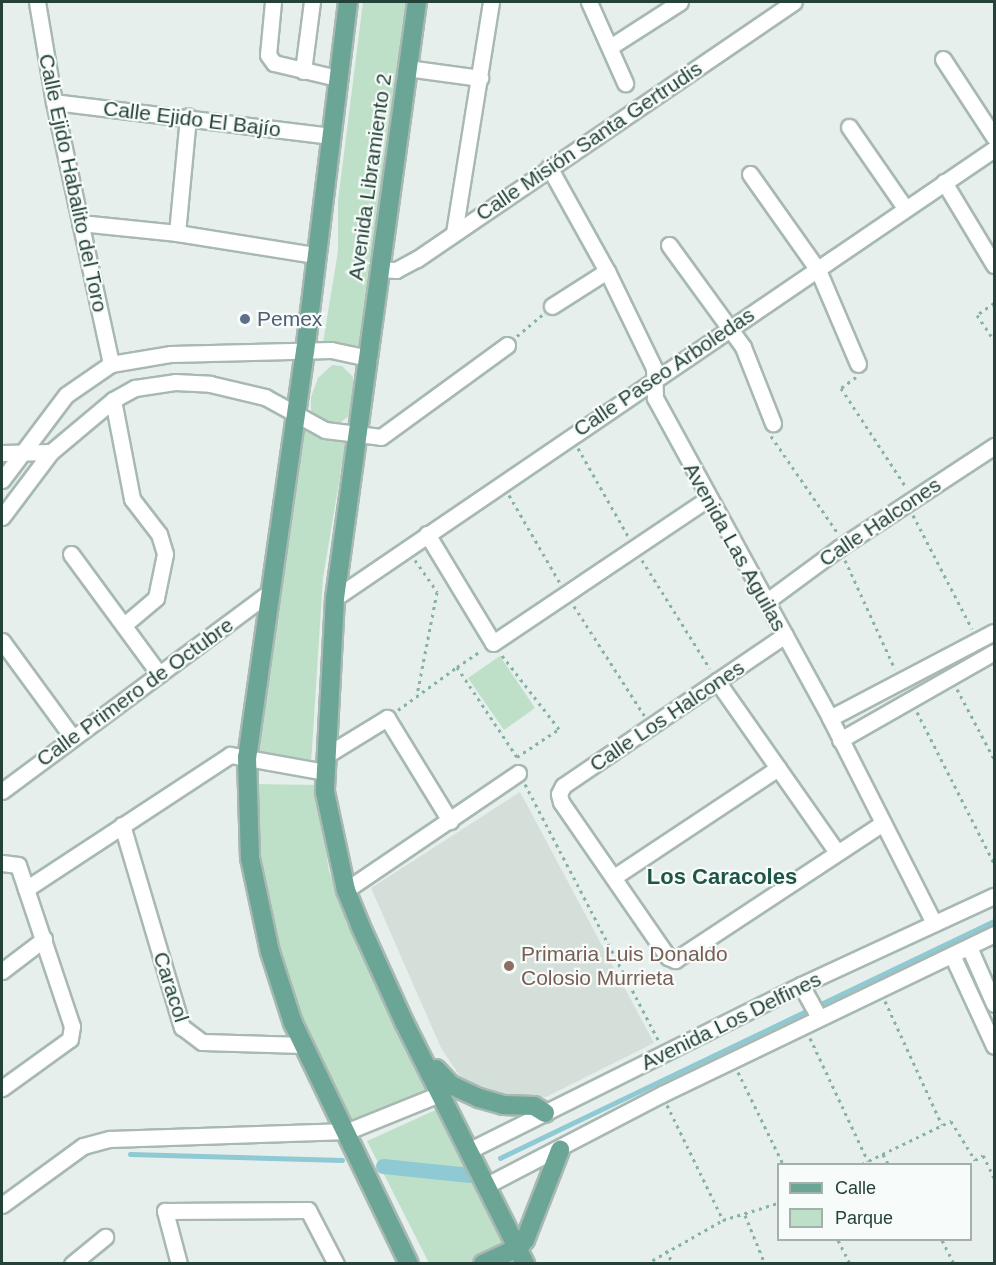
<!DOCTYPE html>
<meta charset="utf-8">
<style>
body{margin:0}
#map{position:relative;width:996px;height:1265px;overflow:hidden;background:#e6efeb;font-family:Helvetica,sans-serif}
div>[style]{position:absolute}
.built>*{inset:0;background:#d4dfda}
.green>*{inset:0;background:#bfe0c8}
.stream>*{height:4.5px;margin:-2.25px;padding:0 2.25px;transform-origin:2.25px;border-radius:2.25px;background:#8ec9d4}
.canal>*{height:15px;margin:-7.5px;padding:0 7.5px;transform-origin:7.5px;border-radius:7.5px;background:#8ec9d4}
.path>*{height:3px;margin-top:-1.5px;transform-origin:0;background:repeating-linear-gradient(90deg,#86b3a5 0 3px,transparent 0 7.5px)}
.roads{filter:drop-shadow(2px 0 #a8b8b2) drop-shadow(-2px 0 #a8b8b2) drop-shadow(0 2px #a8b8b2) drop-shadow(0 -2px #a8b8b2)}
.minor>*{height:15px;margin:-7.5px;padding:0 7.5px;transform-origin:7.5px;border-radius:7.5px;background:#fff}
.major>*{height:18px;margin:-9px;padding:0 9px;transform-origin:9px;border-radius:9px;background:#6aa596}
.dots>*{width:16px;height:16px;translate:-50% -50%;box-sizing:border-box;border:3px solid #f7fbf9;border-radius:50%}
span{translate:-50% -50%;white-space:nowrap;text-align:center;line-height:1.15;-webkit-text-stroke:4.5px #f7fbf9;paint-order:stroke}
.street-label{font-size:21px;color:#24423a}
.service-label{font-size:21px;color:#4e5e75}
.left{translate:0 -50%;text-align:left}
.education-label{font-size:21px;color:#785e54}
.neighbourhood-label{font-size:22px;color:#1f5548;font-weight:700}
.frame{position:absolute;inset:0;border:3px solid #24423a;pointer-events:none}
.legend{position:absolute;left:777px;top:1163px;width:195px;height:78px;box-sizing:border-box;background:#f7fbf9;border:2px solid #a3b1ad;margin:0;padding:8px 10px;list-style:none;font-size:18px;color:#24423a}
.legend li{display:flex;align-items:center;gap:12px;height:30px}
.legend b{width:30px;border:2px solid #a3b1ad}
</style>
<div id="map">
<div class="built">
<div style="clip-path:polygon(520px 792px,654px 1043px,546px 1097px,501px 1095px,461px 1078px,441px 1048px,371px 888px)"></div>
</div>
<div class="green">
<div style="clip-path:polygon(363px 2px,413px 2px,360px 347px,323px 343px,338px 251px,338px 201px)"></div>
<div style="clip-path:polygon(332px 365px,342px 366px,353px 377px,355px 396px,349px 416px,337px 425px,317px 421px,311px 410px,311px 397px,318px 378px)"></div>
<div style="clip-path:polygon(303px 422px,346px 440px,323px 578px,311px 764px,257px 750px,261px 657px)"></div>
<div style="clip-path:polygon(500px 656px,535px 708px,504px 730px,468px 678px)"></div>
<div style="clip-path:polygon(254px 784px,316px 785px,329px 871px,355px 939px,428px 1095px,354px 1126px,287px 986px,262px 899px)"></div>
<div style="clip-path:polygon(440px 1108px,507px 1247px,474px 1263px,429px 1263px,367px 1141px)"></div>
</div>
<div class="stream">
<div style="left:130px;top:1154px;width:212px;rotate:1.6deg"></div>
<div style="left:500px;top:1158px;width:548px;rotate:-25.63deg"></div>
</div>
<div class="canal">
<div style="left:383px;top:1166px;width:87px;rotate:5.9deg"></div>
</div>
<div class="path">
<div style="left:994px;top:303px;width:21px;rotate:145deg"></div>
<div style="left:977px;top:315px;width:30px;rotate:56deg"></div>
<div style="left:517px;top:336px;width:33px;rotate:-40deg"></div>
<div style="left:856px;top:377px;width:19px;rotate:144deg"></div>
<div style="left:841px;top:388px;width:118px;rotate:56.7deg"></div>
<div style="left:771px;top:436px;width:116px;rotate:55.5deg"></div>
<div style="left:578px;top:448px;width:101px;rotate:60.4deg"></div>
<div style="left:509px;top:495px;width:102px;rotate:59.9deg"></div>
<div style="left:913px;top:515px;width:128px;rotate:62.6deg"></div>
<div style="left:415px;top:560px;width:39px;rotate:55deg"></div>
<div style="left:437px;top:592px;width:105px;rotate:101deg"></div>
<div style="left:642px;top:560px;width:128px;rotate:58deg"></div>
<div style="left:845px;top:560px;width:120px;rotate:65.4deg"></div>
<div style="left:574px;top:606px;width:130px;rotate:57.3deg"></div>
<div style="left:457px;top:667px;width:29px;rotate:-34deg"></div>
<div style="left:957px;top:689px;width:79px;rotate:62.1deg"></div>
<div style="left:398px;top:710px;width:73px;rotate:-36.1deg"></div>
<div style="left:457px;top:667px;width:108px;rotate:56.3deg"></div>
<div style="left:517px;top:757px;width:50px;rotate:-33.7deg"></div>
<div style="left:559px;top:729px;width:95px;rotate:-127.7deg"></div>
<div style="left:917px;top:712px;width:169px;rotate:63deg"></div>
<div style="left:525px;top:784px;width:290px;rotate:62.5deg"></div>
<div style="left:885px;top:1001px;width:136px;rotate:65.3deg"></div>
<div style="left:810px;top:1038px;width:136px;rotate:64.8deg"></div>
<div style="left:738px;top:1072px;width:102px;rotate:63.9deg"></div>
<div style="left:667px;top:1105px;width:128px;rotate:64deg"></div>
<div style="left:883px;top:1154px;width:11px;rotate:63deg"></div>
<div style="left:862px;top:1164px;width:99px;rotate:-25.8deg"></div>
<div style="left:951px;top:1121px;width:46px;rotate:58.4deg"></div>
<div style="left:975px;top:1160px;width:9px;rotate:-32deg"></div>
<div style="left:983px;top:1155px;width:25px;rotate:64deg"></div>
<div style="left:745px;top:1215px;width:53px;rotate:67.8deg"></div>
<div style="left:838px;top:1240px;width:27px;rotate:63deg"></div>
<div style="left:942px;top:1240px;width:27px;rotate:63deg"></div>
<div style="left:666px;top:1250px;width:16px;rotate:63deg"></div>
<div style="left:646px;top:1264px;width:89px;rotate:-29.7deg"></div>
<div style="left:723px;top:1220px;width:58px;rotate:-17.2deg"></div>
</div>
<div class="roads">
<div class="minor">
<div style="left:37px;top:2px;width:101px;rotate:80.4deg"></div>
<div style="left:54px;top:102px;width:268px;rotate:77.7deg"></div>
<div style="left:273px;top:2px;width:53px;rotate:95.4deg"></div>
<div style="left:268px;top:55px;width:10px;rotate:53deg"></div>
<div style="left:274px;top:63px;width:65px;rotate:13.4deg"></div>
<div style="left:589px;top:2px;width:89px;rotate:66deg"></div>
<div style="left:610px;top:47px;width:83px;rotate:-32.7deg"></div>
<div style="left:943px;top:59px;width:93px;rotate:56.8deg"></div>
<div style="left:407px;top:68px;width:74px;rotate:7.8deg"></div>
<div style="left:303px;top:71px;width:70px;rotate:-82.6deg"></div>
<div style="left:54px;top:102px;width:278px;rotate:7deg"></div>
<div style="left:849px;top:127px;width:98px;rotate:55.3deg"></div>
<div style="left:549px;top:167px;width:119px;rotate:60.9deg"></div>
<div style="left:607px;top:271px;width:108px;rotate:64.1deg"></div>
<div style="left:654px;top:368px;width:30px;rotate:88deg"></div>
<div style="left:655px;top:398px;width:365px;rotate:61.3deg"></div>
<div style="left:830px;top:718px;width:230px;rotate:63.1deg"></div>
<div style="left:750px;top:174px;width:118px;rotate:54.7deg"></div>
<div style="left:818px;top:270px;width:102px;rotate:66.9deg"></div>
<div style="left:944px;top:182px;width:97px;rotate:58.9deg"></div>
<div style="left:80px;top:223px;width:98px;rotate:5.9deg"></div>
<div style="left:177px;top:233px;width:140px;rotate:9.1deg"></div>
<div style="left:177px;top:233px;width:117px;rotate:-84.6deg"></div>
<div style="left:454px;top:233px;width:234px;rotate:-80.9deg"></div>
<div style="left:669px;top:245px;width:126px;rotate:54deg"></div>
<div style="left:743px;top:347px;width:82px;rotate:68.5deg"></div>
<div style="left:380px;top:269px;width:16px;rotate:4deg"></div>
<div style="left:396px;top:270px;width:24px;rotate:-28deg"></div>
<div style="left:417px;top:259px;width:456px;rotate:-34.3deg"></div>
<div style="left:552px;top:306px;width:65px;rotate:-32.5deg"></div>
<div style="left:113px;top:400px;width:101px;rotate:79.1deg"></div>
<div style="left:132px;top:499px;width:44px;rotate:52.4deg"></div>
<div style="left:159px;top:534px;width:21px;rotate:73deg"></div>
<div style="left:165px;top:554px;width:45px;rotate:101.6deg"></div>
<div style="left:156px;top:598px;width:42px;rotate:139.8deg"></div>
<div style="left:2px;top:453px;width:49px;rotate:-1.2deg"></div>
<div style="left:2px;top:480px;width:106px;rotate:-53deg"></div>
<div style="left:66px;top:395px;width:55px;rotate:-34.6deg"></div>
<div style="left:111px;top:364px;width:61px;rotate:-9.5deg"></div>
<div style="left:171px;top:354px;width:160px;rotate:-1.4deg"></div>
<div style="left:331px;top:350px;width:39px;rotate:12deg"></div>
<div style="left:2px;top:517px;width:81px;rotate:-53deg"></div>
<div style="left:51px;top:452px;width:81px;rotate:-40deg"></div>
<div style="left:113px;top:400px;width:25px;rotate:-29deg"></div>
<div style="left:135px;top:388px;width:40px;rotate:-8.5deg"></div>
<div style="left:175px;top:382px;width:35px;rotate:3deg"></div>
<div style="left:210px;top:384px;width:57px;rotate:13.3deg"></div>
<div style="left:265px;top:397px;width:68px;rotate:28.8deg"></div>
<div style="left:325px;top:430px;width:56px;rotate:7.1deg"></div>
<div style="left:381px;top:437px;width:156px;rotate:-36.1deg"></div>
<div style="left:427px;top:534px;width:127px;rotate:58.8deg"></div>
<div style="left:493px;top:643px;width:258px;rotate:-33.9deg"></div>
<div style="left:71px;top:554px;width:149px;rotate:53.7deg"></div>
<div style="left:335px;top:598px;width:797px;rotate:-34.27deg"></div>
<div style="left:767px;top:601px;width:89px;rotate:-36.4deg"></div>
<div style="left:839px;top:548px;width:186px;rotate:-33.3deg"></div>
<div style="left:785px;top:635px;width:268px;rotate:145.8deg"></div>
<div style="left:563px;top:786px;width:9px;rotate:117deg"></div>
<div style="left:559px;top:794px;width:8px;rotate:76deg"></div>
<div style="left:561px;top:802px;width:188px;rotate:55.4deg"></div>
<div style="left:668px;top:957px;width:8px;rotate:23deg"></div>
<div style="left:675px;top:960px;width:249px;rotate:-33.4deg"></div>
<div style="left:2px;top:641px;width:120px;rotate:53.8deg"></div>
<div style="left:717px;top:681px;width:208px;rotate:55deg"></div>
<div style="left:830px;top:718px;width:185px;rotate:-27.7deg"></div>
<div style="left:840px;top:740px;width:177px;rotate:-29.7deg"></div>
<div style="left:325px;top:756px;width:73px;rotate:-31.5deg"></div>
<div style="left:387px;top:718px;width:121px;rotate:58.5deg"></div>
<div style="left:2px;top:791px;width:332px;rotate:-36.6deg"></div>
<div style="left:122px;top:825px;width:211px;rotate:73.5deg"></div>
<div style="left:182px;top:1027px;width:25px;rotate:37deg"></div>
<div style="left:202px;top:1042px;width:101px;rotate:1.7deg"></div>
<div style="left:2px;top:863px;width:16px;rotate:7deg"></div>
<div style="left:18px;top:865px;width:170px;rotate:71.5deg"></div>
<div style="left:72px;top:1026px;width:13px;rotate:99deg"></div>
<div style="left:70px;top:1039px;width:84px;rotate:144.2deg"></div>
<div style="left:614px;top:877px;width:197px;rotate:-33.6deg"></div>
<div style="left:26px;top:889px;width:244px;rotate:-33.3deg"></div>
<div style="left:230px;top:755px;width:97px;rotate:10.1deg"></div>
<div style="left:346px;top:890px;width:208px;rotate:-34.2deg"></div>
<div style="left:969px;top:947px;width:62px;rotate:66.3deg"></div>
<div style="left:952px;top:955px;width:100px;rotate:65.2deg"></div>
<div style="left:2px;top:971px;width:53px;rotate:-37.3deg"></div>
<div style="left:801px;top:985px;width:37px;rotate:61deg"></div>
<div style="left:470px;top:1150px;width:370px;rotate:-26.5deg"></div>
<div style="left:801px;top:985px;width:213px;rotate:-24.8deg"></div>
<div style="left:487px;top:1185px;width:197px;rotate:-27.5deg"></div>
<div style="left:662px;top:1094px;width:369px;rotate:-25.7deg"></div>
<div style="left:2px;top:1205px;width:100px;rotate:-36.1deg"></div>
<div style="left:83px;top:1146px;width:28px;rotate:-15deg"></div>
<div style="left:110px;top:1139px;width:238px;rotate:-1.9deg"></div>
<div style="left:348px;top:1131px;width:101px;rotate:-22deg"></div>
<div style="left:72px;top:1264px;width:43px;rotate:-39.3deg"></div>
<div style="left:179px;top:1264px;width:55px;rotate:-104.8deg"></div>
<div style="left:165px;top:1211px;width:143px;rotate:-0.4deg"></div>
<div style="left:308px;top:1210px;width:61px;rotate:62.6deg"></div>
</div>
<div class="major">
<div style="left:348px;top:2px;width:352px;rotate:97deg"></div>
<div style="left:305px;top:351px;width:410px;rotate:98.1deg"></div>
<div style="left:247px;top:757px;width:101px;rotate:88.3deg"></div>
<div style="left:250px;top:858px;width:96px;rotate:78deg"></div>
<div style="left:270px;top:952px;width:75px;rotate:72.1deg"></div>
<div style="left:293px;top:1023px;width:267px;rotate:64.3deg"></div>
<div style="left:417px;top:2px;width:602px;rotate:97.83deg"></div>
<div style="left:335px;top:598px;width:194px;rotate:93deg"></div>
<div style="left:325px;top:792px;width:100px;rotate:77.9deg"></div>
<div style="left:346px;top:890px;width:38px;rotate:68deg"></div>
<div style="left:360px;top:925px;width:107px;rotate:65.6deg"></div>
<div style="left:404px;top:1022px;width:271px;rotate:63.4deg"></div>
<div style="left:436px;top:1069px;width:22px;rotate:47deg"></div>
<div style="left:451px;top:1085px;width:31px;rotate:25deg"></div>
<div style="left:479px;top:1098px;width:25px;rotate:16deg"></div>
<div style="left:503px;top:1105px;width:31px;rotate:2deg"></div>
<div style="left:534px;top:1106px;width:13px;rotate:32deg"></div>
<div style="left:483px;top:1264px;width:38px;rotate:-25deg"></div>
<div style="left:518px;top:1248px;width:11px;rotate:-49deg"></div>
<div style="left:525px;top:1240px;width:97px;rotate:-68.7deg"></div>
</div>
</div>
<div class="dots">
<div style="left:245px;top:319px;background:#5c6f8a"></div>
<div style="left:509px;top:966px;background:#8d6e63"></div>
</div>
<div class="street-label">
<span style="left:192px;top:119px;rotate:7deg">Calle Ejido El Bajío</span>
<span style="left:589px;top:141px;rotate:-34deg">Calle Misión Santa Gertrudis</span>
<span style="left:370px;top:177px;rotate:-82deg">Avenida Libramiento 2</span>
<span style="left:73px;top:183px;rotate:78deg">Calle Ejido Habalito del Toro</span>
<span style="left:664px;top:372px;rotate:-34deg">Calle Paseo Arboledas</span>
<span style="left:880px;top:522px;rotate:-34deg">Calle Halcones</span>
<span style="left:735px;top:547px;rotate:61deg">Avenida Las Aguilas</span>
<span style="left:135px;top:692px;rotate:-36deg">Calle Primero de Octubre</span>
<span style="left:667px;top:716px;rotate:-34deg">Calle Los Halcones</span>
<span style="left:171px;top:987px;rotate:72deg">Caracol</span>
<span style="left:731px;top:1021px;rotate:-26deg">Avenida Los Delfines</span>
</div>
<div class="service-label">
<span class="left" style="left:257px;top:319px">Pemex</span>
</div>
<div class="education-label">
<span class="left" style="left:521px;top:966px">Primaria Luis Donaldo<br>Colosio Murrieta</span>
</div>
<div class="neighbourhood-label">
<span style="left:722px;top:877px">Los Caracoles</span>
</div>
<div class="frame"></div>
<ul class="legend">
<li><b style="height:8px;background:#6aa596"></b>Calle</li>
<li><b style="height:16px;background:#bfe0c8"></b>Parque</li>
</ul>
</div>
